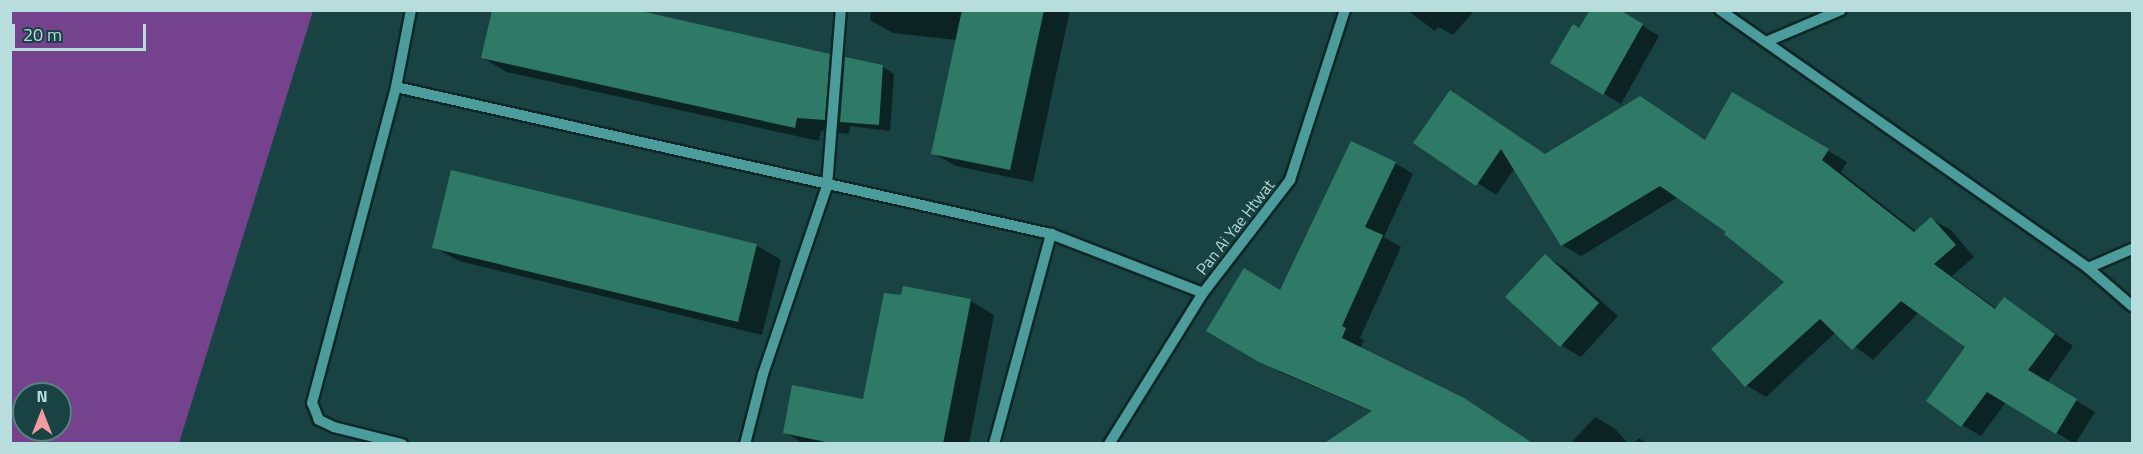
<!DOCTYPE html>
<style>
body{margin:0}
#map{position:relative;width:2143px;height:454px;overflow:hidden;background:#184342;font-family:"Titillium Web",sans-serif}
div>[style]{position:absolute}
.green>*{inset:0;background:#75428e}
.shadow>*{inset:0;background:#0007}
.building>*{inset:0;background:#2f7967}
.roads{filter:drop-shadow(2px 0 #0d2727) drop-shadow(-2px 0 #0d2727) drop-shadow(0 2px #0d2727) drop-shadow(0 -2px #0d2727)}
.minor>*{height:10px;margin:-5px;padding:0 5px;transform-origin:5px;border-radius:5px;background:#4b9c9a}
span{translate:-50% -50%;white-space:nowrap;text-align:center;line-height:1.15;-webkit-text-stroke:4.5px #184342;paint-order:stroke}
.street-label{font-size:16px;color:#b7dddc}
.frame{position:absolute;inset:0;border:12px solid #b7dddc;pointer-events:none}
.north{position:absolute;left:12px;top:382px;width:60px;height:60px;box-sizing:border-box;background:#184342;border:2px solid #588180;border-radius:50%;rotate:0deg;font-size:16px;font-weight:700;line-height:24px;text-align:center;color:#b7dddc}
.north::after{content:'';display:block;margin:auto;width:21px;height:27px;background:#f49aa3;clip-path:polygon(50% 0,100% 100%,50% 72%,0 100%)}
.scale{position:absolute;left:12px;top:24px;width:134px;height:27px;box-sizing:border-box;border:3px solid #b7dddc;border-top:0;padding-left:8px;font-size:18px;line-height:21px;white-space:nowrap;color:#b7dddc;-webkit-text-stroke:4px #184342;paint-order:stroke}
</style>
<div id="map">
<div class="green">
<div style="clip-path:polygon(evenodd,10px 11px,313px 11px,179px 443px,11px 443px,10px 11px,24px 394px,60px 394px,60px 430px,24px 430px,24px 394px)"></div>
</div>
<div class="shadow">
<div style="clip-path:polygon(871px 10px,1070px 10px,1033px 182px,956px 166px,933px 153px,957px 40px,893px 33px,870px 20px)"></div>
<div style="clip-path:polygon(1407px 10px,1475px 10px,1453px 35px,1438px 27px,1435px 31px)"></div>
<div style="clip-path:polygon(1618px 10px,1659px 36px,1621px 104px,1552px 62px,1580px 30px)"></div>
<div style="clip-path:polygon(829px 55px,846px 64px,883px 67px,894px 74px,890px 131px,850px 126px,849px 134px,821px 131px,819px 141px,507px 72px,483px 58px)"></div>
<div style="clip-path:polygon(1450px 92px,1546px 155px,1640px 97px,1707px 141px,1732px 94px,1847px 162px,1841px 172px,1917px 232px,1931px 219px,1951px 230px,1974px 257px,1952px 276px,1997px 309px,2004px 299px,2073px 346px,2047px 383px,2095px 412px,2075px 444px,2006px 402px,1981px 436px,1962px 425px,1967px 347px,1919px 312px,1873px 360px,1836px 332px,1766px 397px,1746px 385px,1786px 282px,1729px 232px,1678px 197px,1581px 256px,1562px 245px,1515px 168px,1496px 195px,1416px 143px)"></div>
<div style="clip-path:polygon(1395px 163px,1413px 174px,1384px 237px,1401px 247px,1360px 338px,1364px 340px,1360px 349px,1463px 399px,1534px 444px,1326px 444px,1373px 412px,1280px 372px,1208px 331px,1281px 292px)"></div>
<div style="clip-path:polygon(756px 245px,781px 260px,762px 335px,459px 261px,434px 247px)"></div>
<div style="clip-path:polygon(1545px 256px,1565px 268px,1618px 316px,1581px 357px,1561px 345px)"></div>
<div style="clip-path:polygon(971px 301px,994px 315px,969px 444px,804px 444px,785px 432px,864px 401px)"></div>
<div style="clip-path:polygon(1595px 417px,1614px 428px,1629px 444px,1570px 444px)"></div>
<div style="clip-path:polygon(1639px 438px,1648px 444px,1634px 444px)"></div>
</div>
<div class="building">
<div style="clip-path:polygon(492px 10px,636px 10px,830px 54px,825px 120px,797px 118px,795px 128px,481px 58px)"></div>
<div style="clip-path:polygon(962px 10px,1044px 10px,1010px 170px,931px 154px)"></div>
<div style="clip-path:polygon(1590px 10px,1620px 10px,1643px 24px,1603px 95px,1550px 63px,1573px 24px,1579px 28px)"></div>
<div style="clip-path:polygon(845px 57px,883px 65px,879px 125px,840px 122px)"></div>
<div style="clip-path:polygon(1450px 90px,1545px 154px,1640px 96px,1705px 140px,1732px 92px,1829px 149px,1822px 160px,1914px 232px,1931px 217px,1956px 245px,1934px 264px,1995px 309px,2004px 297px,2055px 334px,2028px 370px,2077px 399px,2056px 434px,1987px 392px,1961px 427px,1926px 401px,1965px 347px,1901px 301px,1852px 350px,1820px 319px,1745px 387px,1711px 349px,1784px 282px,1724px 234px,1726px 232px,1660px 186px,1561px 246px,1501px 149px,1476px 186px,1413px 143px)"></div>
<div style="clip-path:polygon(1351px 141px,1396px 162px,1365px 227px,1383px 235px,1342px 326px,1346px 328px,1342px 338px,1464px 398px,1534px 444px,1323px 444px,1372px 411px,1259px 362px,1206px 331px,1244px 268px,1280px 290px)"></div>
<div style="clip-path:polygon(451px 170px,757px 244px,738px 322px,432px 248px)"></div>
<div style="clip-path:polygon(1545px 254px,1599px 303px,1560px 347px,1505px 297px)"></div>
<div style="clip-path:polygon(903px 286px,971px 299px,943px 444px,835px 444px,783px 433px,792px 385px,863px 399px,884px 293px,901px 295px)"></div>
</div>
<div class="roads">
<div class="minor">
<div style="left:1720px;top:10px;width:449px;rotate:35deg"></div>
<div style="left:2088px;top:268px;width:58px;rotate:40.8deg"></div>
<div style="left:1768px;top:41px;width:79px;rotate:-23deg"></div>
<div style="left:396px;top:87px;width:671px;rotate:12.65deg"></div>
<div style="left:1051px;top:234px;width:163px;rotate:21.2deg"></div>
<div style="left:2088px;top:268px;width:48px;rotate:-23.4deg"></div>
<div style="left:402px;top:444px;width:70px;rotate:-166deg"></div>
<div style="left:334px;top:427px;width:17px;rotate:-155deg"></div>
<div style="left:319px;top:420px;width:18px;rotate:-112deg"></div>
<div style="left:312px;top:403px;width:327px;rotate:-75.1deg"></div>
<div style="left:396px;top:87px;width:78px;rotate:-79deg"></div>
<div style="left:745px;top:444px;width:72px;rotate:-75.6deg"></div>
<div style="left:763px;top:374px;width:199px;rotate:-71.2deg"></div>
<div style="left:827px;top:186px;width:177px;rotate:-85.5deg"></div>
<div style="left:994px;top:444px;width:218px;rotate:-74.8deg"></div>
<div style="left:1109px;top:444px;width:178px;rotate:-58.1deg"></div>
<div style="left:1203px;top:293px;width:143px;rotate:-52.4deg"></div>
<div style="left:1290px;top:180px;width:179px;rotate:-72.1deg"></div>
</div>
</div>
<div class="street-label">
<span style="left:1235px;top:227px;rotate:-52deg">Pan Ai Yae Htwat</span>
</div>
<div class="frame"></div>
<div class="north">N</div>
<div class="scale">20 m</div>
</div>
